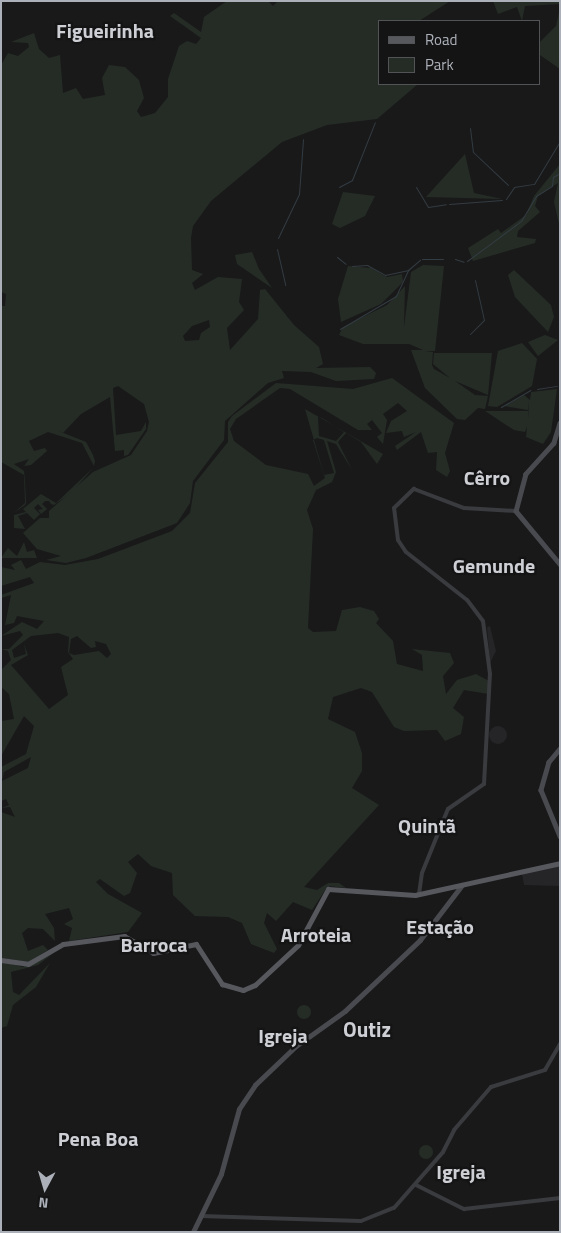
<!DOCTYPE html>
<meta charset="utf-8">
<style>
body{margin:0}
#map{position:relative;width:561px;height:1233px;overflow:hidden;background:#19191a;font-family:"Titillium Web",sans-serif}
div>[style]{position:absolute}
.built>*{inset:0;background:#252527}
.round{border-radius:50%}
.green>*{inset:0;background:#252c26}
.stream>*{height:1px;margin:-0.5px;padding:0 0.5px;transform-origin:0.5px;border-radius:0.5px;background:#333c42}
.tertiary>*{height:4px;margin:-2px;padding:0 2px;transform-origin:2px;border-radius:2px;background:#3a3b3f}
.secondary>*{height:4.5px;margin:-2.25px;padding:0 2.25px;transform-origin:2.25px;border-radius:2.25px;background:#484a4f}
.primary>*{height:5px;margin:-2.5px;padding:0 2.5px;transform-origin:2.5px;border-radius:2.5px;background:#56585e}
span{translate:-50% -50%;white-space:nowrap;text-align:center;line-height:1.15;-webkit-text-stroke:4.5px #141415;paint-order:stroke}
.neighbourhood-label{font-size:20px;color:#cdcfd5;font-weight:700}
.quarter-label{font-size:21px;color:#cdcfd5;font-weight:700}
.frame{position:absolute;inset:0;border:2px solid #acb1b9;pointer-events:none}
.legend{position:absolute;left:378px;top:20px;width:162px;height:65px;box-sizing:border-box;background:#141415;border:1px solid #515357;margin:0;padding:6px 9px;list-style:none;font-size:15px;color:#acb1b9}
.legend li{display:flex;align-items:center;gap:10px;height:25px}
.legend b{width:25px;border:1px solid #515357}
.north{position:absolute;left:20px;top:1163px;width:50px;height:50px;-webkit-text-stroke:4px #141415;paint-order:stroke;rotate:186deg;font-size:14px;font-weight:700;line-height:20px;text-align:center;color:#acb1b9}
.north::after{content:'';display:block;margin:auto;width:18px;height:22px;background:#acb1b9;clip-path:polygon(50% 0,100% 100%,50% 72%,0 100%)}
</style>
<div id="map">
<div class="built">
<div style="clip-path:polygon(490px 626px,496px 651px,490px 663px,487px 627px)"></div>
<div class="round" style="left:489px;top:726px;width:18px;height:18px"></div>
<div style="clip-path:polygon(560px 866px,560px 886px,524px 885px,522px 874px)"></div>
</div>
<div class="green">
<div style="clip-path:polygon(evenodd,227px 1px,268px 1px,273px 6px,278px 1px,450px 1px,419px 21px,380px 21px,380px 84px,418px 84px,377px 119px,327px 125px,282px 142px,211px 201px,193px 226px,191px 238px,192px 270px,203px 274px,192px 283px,195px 290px,218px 277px,242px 279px,239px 302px,244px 310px,227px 328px,230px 350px,258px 319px,260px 290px,265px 289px,294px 325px,319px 347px,323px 364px,316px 368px,370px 367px,376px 373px,374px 379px,336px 381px,311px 372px,282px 371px,284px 378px,268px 383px,225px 421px,224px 440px,193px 481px,190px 503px,177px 523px,86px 558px,66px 563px,46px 560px,61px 556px,37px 549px,23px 533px,40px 518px,49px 518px,49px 511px,93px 472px,131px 455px,147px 431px,149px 422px,144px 404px,118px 386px,113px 388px,116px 435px,141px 431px,146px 422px,146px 429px,128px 455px,124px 456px,124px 450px,115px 451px,110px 397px,81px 414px,63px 433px,56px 430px,86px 442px,93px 455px,95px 461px,94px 466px,82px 443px,48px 432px,29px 441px,34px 451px,45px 448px,47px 451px,31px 465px,24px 466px,29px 459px,14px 464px,24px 471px,25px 481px,26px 503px,25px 505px,14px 513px,25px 503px,24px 475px,1px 462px,1px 306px,5px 306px,6px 294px,1px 292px,1px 65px,8px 53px,18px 56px,29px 47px,28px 43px,11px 42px,34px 33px,39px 49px,49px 58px,60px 55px,63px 93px,76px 88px,83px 99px,105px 95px,102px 78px,109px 65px,125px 67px,139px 80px,144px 98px,137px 111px,141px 117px,155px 113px,168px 97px,168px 79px,179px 46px,187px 41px,196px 44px,201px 38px,170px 16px,174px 13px,201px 32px,204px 17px,227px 1px,209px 320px,210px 327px,201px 333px,199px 340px,185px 341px,183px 336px,192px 326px,209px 320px)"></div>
<div style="clip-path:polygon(493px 1px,560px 1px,560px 4px,525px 6px,522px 21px,517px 7px,498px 14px)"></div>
<div style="clip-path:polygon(560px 8px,560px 69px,540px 55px,540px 42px,556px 26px)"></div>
<div style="clip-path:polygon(465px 154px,474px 193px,502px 199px,426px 197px)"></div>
<div style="clip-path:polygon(560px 164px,560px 228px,554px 202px,558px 183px,538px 196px,535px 206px,540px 212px,518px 231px,517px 237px,536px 239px,535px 243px,473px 261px,468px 248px,498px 229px,501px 233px,526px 215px,534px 196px)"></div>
<div style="clip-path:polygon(343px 192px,375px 196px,365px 216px,340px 228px,332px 224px)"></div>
<div style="clip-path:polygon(252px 252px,259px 269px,272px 288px,237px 264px,235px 255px)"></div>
<div style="clip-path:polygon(423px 265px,444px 266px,435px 351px,425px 351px,433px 352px,432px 365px,434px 369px,450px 378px,433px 364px,434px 353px,492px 353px,488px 395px,455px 381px,475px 395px,488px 396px,485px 409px,478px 408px,465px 420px,457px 419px,425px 388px,411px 350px,423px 350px,409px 344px,363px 344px,339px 335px,343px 327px,387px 305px,405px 286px,404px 327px,411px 272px)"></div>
<div style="clip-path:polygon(348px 266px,371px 268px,387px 277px,402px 274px,403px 282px,381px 304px,341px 322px,338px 299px)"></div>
<div style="clip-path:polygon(514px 270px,551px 305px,554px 317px,548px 332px,515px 297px,508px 275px)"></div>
<div style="clip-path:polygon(545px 335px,558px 340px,538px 356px,528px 342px)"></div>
<div style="clip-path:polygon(522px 343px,537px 359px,532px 386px,497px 407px,488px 406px,498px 351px)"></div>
<div style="clip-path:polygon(evenodd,392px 378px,454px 423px,445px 453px,450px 471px,447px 477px,436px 470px,437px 452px,428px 453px,421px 432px,397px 450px,395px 446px,416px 432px,404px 437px,402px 431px,386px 433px,391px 421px,407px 411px,398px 403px,383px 414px,387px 420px,383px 444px,377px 437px,382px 433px,372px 420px,367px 424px,372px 430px,358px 430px,290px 389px,280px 388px,236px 419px,230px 429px,234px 441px,266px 465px,308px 474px,314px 486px,325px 478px,305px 409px,383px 454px,377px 464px,361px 442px,346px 433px,338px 442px,352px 470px,336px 444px,327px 441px,336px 472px,332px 482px,316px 490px,307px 510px,313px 529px,308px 628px,313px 632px,336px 631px,342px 610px,360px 607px,374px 611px,379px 619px,376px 623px,393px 641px,397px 664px,423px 671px,422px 655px,412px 649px,450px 653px,454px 663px,443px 676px,446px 694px,457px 680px,476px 674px,489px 681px,489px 694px,464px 690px,453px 708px,464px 717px,461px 734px,445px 741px,437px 730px,404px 731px,394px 727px,372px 692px,361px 688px,333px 697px,328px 719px,355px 732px,362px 753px,362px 771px,352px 788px,379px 805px,304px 887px,317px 890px,328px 883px,339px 883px,346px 888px,328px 886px,312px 910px,293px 902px,276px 921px,267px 913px,264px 923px,277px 949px,274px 953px,251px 944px,242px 923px,228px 917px,195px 916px,173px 895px,172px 873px,151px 866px,138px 854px,128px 862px,137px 873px,130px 893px,124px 896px,100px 879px,96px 882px,108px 894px,142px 913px,128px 932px,69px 941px,72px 928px,64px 924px,73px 919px,69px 908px,45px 914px,54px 928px,55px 941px,43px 929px,28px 928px,22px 933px,28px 951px,43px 945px,48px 950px,29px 962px,1px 958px,1px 812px,15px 817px,10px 807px,2px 808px,9px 805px,6px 799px,1px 801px,1px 767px,26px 754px,34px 726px,24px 716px,1px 756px,1px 721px,14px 719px,9px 694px,1px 687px,1px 670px,11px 660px,8px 651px,1px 649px,9px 649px,23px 635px,20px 631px,1px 636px,22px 622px,37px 629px,44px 621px,17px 616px,14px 623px,5px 625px,11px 595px,1px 598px,1px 595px,34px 583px,30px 577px,1px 586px,1px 567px,15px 570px,11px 565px,21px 560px,26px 569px,40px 562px,65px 565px,98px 559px,172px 531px,190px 513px,195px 483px,228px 442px,228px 422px,232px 416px,276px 383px,353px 389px,392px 378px,318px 417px,322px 418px,344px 432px,336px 441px,319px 436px,318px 417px,392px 378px,317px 438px,324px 440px,334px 473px,324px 475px,313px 440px,317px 438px,392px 378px,58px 633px,69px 637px,68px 652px,73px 659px,61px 667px,68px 695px,49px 709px,11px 665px,28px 655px,24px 644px,26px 654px,14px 658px,12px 650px,31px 636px,58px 633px,392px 378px,77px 636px,91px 648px,96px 647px,95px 641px,106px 644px,111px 654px,107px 658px,99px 651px,74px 655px,69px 653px,71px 639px,77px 636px,392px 378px,31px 757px,28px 768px,2px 781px,4px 772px,31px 757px)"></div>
<div style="clip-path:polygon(557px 389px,551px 432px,543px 444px,526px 437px,527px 426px,525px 432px,514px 430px,485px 411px,528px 411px,528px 419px,529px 401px,528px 410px,504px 406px,524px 395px,530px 400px,531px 392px)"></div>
<div style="clip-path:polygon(93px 468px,73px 491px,54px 505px,51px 504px,49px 501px,45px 501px,42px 504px,47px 509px,41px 514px,38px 510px,43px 509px,38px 504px,34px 508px,40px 514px,34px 520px,27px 513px,18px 516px,25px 529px,14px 528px,14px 515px,26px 512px,23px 509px,41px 494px,56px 503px)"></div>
<div style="clip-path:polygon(24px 542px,27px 552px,34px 550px,37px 558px,1px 558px,8px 548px,17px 556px)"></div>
<div style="clip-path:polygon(52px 951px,56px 951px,38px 965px,11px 972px,13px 992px,19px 995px,50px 963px,36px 987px,13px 1005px,7px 1026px,1px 1028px,1px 961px,23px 967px)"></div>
<div class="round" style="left:297px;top:1005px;width:14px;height:14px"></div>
<div class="round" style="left:419px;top:1145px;width:14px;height:14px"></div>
</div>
<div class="stream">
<div style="left:470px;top:128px;width:24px;rotate:83deg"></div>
<div style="left:473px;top:152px;width:48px;rotate:43.3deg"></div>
<div style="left:339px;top:187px;width:15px;rotate:-28deg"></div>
<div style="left:352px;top:180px;width:62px;rotate:-68.4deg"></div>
<div style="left:416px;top:187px;width:23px;rotate:59deg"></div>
<div style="left:428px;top:207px;width:18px;rotate:-9deg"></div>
<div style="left:506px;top:199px;width:14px;rotate:-56deg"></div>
<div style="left:514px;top:187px;width:20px;rotate:-9deg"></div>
<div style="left:534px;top:184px;width:50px;rotate:-58.8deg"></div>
<div style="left:449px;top:204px;width:53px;rotate:-4.3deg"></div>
<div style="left:278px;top:238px;width:49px;rotate:-64.5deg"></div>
<div style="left:299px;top:194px;width:55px;rotate:-85.8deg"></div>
<div style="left:277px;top:249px;width:37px;rotate:77deg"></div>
<div style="left:337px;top:257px;width:11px;rotate:38deg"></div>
<div style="left:422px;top:259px;width:21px"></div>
<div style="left:455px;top:259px;width:9px;rotate:18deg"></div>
<div style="left:467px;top:261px;width:67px;rotate:-36.5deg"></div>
<div style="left:521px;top:221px;width:29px;rotate:-59deg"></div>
<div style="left:536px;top:196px;width:19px;rotate:-32deg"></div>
<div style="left:552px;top:186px;width:9px;rotate:-84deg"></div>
<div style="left:553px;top:177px;width:8px;rotate:-30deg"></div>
<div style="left:352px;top:266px;width:15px;rotate:-4deg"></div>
<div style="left:367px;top:265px;width:21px;rotate:29deg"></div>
<div style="left:385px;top:275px;width:24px;rotate:-12deg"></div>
<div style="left:340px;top:329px;width:65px;rotate:-30.5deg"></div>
<div style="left:396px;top:296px;width:29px;rotate:-65deg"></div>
<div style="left:408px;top:270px;width:16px;rotate:-40deg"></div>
<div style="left:470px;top:334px;width:20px;rotate:-45deg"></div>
<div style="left:484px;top:320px;width:41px;rotate:-102.7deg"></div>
<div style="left:537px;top:389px;width:20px;rotate:-9deg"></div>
<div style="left:501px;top:407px;width:34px;rotate:-30deg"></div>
</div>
<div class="tertiary">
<div style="left:419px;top:894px;width:21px;rotate:-82deg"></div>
<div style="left:422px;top:873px;width:69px;rotate:-67.9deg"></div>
<div style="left:448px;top:809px;width:44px;rotate:-34.8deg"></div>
<div style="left:484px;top:784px;width:110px;rotate:-86.9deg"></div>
<div style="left:490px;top:674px;width:53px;rotate:-97.5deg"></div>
<div style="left:483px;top:621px;width:26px;rotate:-127deg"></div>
<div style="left:467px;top:600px;width:78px;rotate:-141.8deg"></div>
<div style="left:406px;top:552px;width:14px;rotate:-124deg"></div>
<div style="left:398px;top:540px;width:32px;rotate:-97deg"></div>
<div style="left:394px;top:508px;width:28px;rotate:-44deg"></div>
<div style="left:414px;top:489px;width:53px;rotate:20.8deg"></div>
<div style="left:464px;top:508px;width:52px;rotate:3.3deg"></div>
<div style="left:416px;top:1185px;width:54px;rotate:26.6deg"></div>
<div style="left:464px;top:1209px;width:97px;rotate:-6.5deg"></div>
<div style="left:201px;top:1216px;width:160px;rotate:1.8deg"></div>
<div style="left:361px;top:1221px;width:35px;rotate:-22deg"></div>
<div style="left:394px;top:1208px;width:74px;rotate:-48.8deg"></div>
<div style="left:443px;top:1152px;width:25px;rotate:-63deg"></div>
<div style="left:454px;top:1130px;width:57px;rotate:-49.3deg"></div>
<div style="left:491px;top:1087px;width:57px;rotate:-17.5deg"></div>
<div style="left:545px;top:1070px;width:30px;rotate:-60deg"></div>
</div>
<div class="secondary">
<div style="left:560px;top:423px;width:21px;rotate:107deg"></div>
<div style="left:554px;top:443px;width:42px;rotate:132.1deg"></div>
<div style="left:526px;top:474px;width:38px;rotate:105deg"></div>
<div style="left:516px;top:511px;width:69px;rotate:50.3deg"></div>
<div style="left:560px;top:749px;width:17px;rotate:130deg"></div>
<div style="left:549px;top:762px;width:29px;rotate:106deg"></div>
<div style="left:541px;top:790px;width:50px;rotate:67.6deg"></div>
<div style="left:193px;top:1232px;width:64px;rotate:-64.2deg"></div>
<div style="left:221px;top:1174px;width:67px;rotate:-74.5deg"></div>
<div style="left:239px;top:1109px;width:29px;rotate:-56deg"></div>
<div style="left:255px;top:1085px;width:57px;rotate:-43.6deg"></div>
<div style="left:296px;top:1046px;width:60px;rotate:-35.5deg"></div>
<div style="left:345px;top:1011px;width:103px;rotate:-43.4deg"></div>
<div style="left:420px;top:940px;width:69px;rotate:-52.6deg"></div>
</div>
<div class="primary">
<div style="left:1px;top:960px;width:27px;rotate:8deg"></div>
<div style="left:28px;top:964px;width:40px;rotate:-29.7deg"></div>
<div style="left:63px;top:944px;width:62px;rotate:-7.5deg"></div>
<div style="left:124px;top:936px;width:34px;rotate:30deg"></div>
<div style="left:153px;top:953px;width:44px;rotate:-11.8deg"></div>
<div style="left:196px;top:944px;width:48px;rotate:57deg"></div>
<div style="left:222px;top:984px;width:22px;rotate:16deg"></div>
<div style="left:243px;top:990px;width:13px;rotate:-23deg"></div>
<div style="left:255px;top:985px;width:59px;rotate:-42.9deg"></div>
<div style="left:298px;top:945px;width:64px;rotate:-61.8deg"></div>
<div style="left:328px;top:889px;width:87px;rotate:3.9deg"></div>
<div style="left:415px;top:895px;width:148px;rotate:-12.4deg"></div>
</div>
<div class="neighbourhood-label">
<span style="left:105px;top:30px">Figueirinha</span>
<span style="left:487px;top:477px">Cêrro</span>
<span style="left:494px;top:565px">Gemunde</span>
<span style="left:427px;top:825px">Quintã</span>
<span style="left:440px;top:926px">Estação</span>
<span style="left:316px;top:934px">Arroteia</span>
<span style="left:154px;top:944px">Barroca</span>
<span style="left:283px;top:1035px">Igreja</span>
<span style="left:98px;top:1138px">Pena Boa</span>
<span style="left:461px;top:1171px">Igreja</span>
</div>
<div class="quarter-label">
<span style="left:367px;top:1029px">Outiz</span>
</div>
<div class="frame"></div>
<ul class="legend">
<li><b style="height:6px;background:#56585e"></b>Road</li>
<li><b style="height:14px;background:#252c26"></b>Park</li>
</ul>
<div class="north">N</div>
</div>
